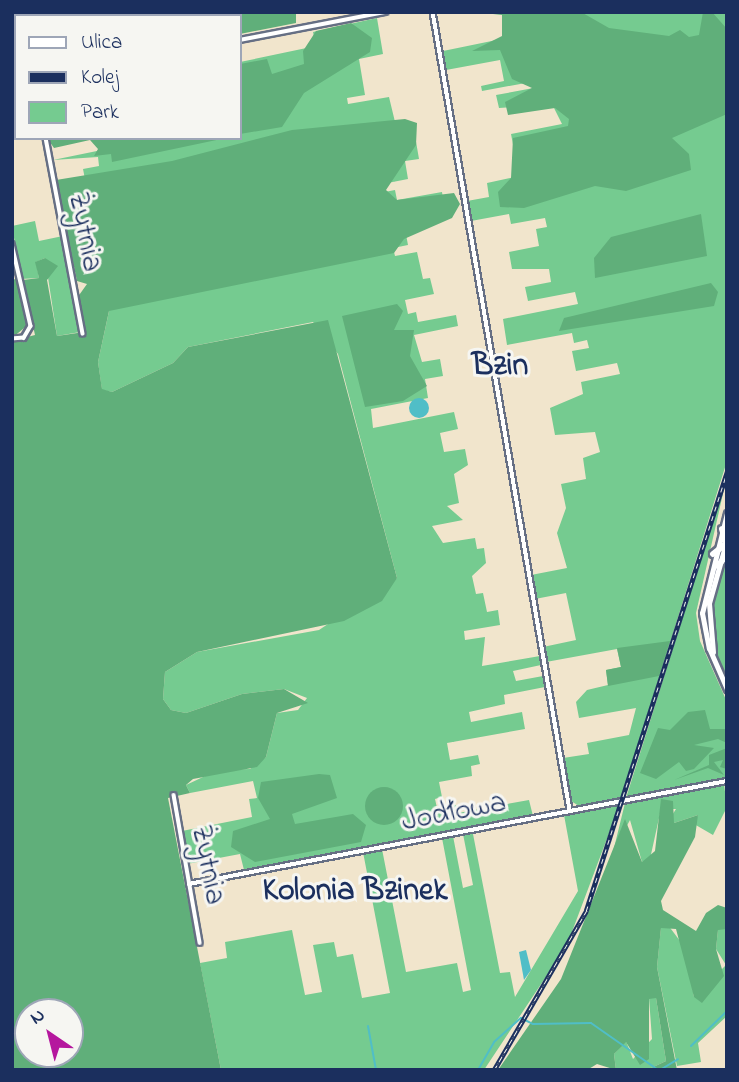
<!DOCTYPE html>
<meta charset="utf-8">
<style>
body{margin:0}
#map{position:relative;width:739px;height:1082px;overflow:hidden;background:#f1e5cc;font-family:"Indie Flower",sans-serif}
div>[style]{position:absolute}
.green>*{inset:0;background:#75cb90}
.forest>*{inset:0;background:#60af7a}
.round{border-radius:50%}
.water>*{inset:0;background:#50bec7}
.stream>*{height:2px;margin:-1px;padding:0 1px;transform-origin:1px;border-radius:1px;background:#50bec7}
.roads{filter:drop-shadow(2px 0 #666f84) drop-shadow(-2px 0 #666f84) drop-shadow(0 2px #666f84) drop-shadow(0 -2px #666f84)}
.minor>*{height:3.5px;margin:-1.75px;padding:0 1.75px;transform-origin:1.75px;border-radius:1.75px;background:#fff}
.primary>*{height:5px;margin:-2.5px;padding:0 2.5px;transform-origin:2.5px;border-radius:2.5px;background:#fff}
.motorway>*{height:6px;margin:-3px;padding:0 3px;transform-origin:3px;border-radius:3px;background:#fff}
.rail>*{height:4.5px;margin-top:-2.25px;transform-origin:0;background:repeating-linear-gradient(90deg,#f6f6f2 0 5px,#1b2f5e 0 10px);box-sizing:border-box;border-block:2px solid #1b2f5e}
span{translate:-50% -50%;white-space:nowrap;text-align:center;line-height:1.15;-webkit-text-stroke:6px #f6f6f2;paint-order:stroke}
.street-label{font-size:30px;color:#1b2f5e}
.neighbourhood-label{font-size:32px;color:#1b2f5e;font-weight:700}
.frame{position:absolute;inset:0;border:14px solid #1b2f5e;pointer-events:none}
.legend{position:absolute;left:14px;top:14px;width:228px;height:126px;box-sizing:border-box;background:#f6f6f2;border:2px solid #9ea6b7;margin:0;padding:9px 12px;list-style:none;font-size:21px;color:#1b2f5e}
.legend li{display:flex;align-items:center;gap:14px;height:35px}
.legend b{width:35px;border:2px solid #9ea6b7}
.north{position:absolute;left:14px;top:998px;width:70px;height:70px;box-sizing:border-box;background:#f6f6f2;border:2px solid #9ea6b7;border-radius:50%;rotate:325deg;font-size:19px;font-weight:700;line-height:28px;text-align:center;color:#1b2f5e}
.north::after{content:'';display:block;margin:auto;width:24px;height:32px;background:#b5179e;clip-path:polygon(50% 0,100% 100%,50% 72%,0 100%)}
</style>
<div id="map">
<div class="green">
<div style="clip-path:polygon(506px 12px,727px 12px,727px 461px,621px 799px,579px 806px,571px 801px,563px 758px,589px 754px,587px 743px,629px 735px,636px 708px,579px 718px,576px 702px,587px 690px,608px 685px,606px 670px,621px 667px,617px 649px,546px 662px,543px 647px,576px 640px,566px 593px,535px 599px,531px 575px,567px 568px,557px 533px,566px 508px,561px 484px,586px 479px,583px 458px,600px 452px,595px 432px,555px 435px,550px 408px,583px 394px,581px 382px,620px 374px,617px 363px,576px 371px,572px 351px,589px 348px,587px 340px,574px 343px,572px 333px,507px 345px,503px 319px,578px 304px,575px 292px,528px 301px,525px 287px,551px 282px,549px 269px,512px 269px,509px 252px,539px 246px,536px 229px,547px 227px,545px 218px,511px 224px,509px 214px,471px 221px,467px 201px,489px 197px,487px 183px,519px 176px,511px 134px,562px 124px,552px 104px,499px 108px,496px 95px,555px 84px,553px 78px,482px 91px,481px 86px,504px 81px,500px 60px,446px 70px,443px 51px,511px 37px)"></div>
<div style="clip-path:polygon(evenodd,377px 18px,383px 54px,359px 59px,365px 95px,347px 98px,348px 104px,389px 97px,396px 126px,413px 124px,419px 159px,405px 161px,408px 179px,367px 187px,369px 195px,395px 190px,397px 200px,442px 192px,446px 217px,404px 224px,408px 245px,393px 248px,395px 256px,417px 252px,423px 279px,430px 278px,434px 294px,405px 300px,408px 314px,416px 312px,418px 322px,456px 315px,458px 326px,414px 335px,422px 362px,440px 359px,443px 376px,425px 379px,428px 398px,371px 409px,373px 428px,454px 412px,458px 429px,440px 433px,444px 452px,465px 449px,468px 465px,454px 474px,459px 503px,447px 506px,463px 520px,432px 526px,443px 543px,475px 538px,477px 549px,484px 548px,486px 563px,472px 576px,476px 594px,483px 593px,487px 612px,498px 610px,500px 625px,464px 631px,465px 640px,485px 637px,482px 666px,540px 656px,541px 665px,513px 671px,516px 681px,543px 676px,545px 687px,504px 695px,505px 704px,469px 712px,471px 722px,522px 712px,525px 729px,447px 743px,450px 760px,478px 755px,480px 764px,471px 766px,472px 776px,439px 782px,442px 797px,435px 799px,437px 808px,456px 805px,458px 813px,529px 800px,534px 820px,467px 834px,473px 834px,500px 973px,510px 972px,515px 997px,578px 891px,564px 815px,620px 804px,567px 945px,484px 1070px,221px 1070px,200px 963px,227px 958px,225px 942px,292px 930px,305px 995px,322px 992px,313px 945px,334px 942px,337px 957px,353px 954px,362px 998px,390px 993px,363px 852px,245px 874px,240px 854px,187px 864px,182px 831px,252px 817px,249px 799px,257px 798px,253px 781px,190px 793px,186px 785px,218px 770px,250px 769px,266px 757px,277px 713px,298px 710px,307px 698px,284px 689px,242px 694px,186px 713px,171px 710px,163px 699px,165px 672px,197px 652px,319px 630px,397px 578px,338px 354px,313px 322px,188px 347px,173px 363px,112px 392px,102px 390px,98px 362px,111px 302px,72px 261px,66px 235px,95px 230px,83px 169px,99px 166px,98px 157px,53px 160px,131px 144px,130px 138px,240px 138px,240px 62px,316px 46px,313px 32px,377px 18px,463px 834px,473px 885px,463px 888px,453px 836px,463px 834px,377px 18px,442px 838px,471px 990px,463px 992px,457px 963px,406px 972px,382px 849px,442px 838px)"></div>
<div style="clip-path:polygon(35px 221px,39px 241px,63px 236px,80px 332px,57px 336px,45px 258px,36px 262px,39px 278px,21px 279px,12px 226px)"></div>
<div style="clip-path:polygon(727px 476px,696px 613px,700px 641px,727px 702px,727px 778px,626px 798px)"></div>
<div style="clip-path:polygon(727px 557px,727px 682px,714px 645px,712px 611px)"></div>
<div style="clip-path:polygon(724px 784px,727px 807px,713px 835px,694px 824px,698px 815px,674px 823px,669px 820px,676px 809px,661px 809px,650px 859px,642px 862px,630px 820px,613px 852px,625px 803px)"></div>
<div style="clip-path:polygon(668px 925px,686px 949px,694px 997px,726px 965px,716px 949px,718px 929px,727px 929px,727px 1016px,698px 1043px,701px 1062px,677px 1066px,657px 967px,661px 927px)"></div>
<div style="clip-path:polygon(649px 998px,656px 998px,666px 1061px,647px 1070px,616px 1070px,614px 1054px,626px 1041px,633px 1059px,652px 1039px)"></div>
</div>
<div class="forest">
<div style="clip-path:polygon(234px 12px,296px 12px,296px 23px,240px 34px)"></div>
<div style="clip-path:polygon(475px 12px,581px 12px,609px 28px,669px 36px,680px 30px,689px 37px,699px 35px,703px 12px,712px 12px,727px 29px,727px 114px,672px 138px,689px 154px,691px 170px,626px 191px,595px 186px,524px 208px,500px 207px,498px 192px,511px 178px,513px 138px,568px 126px,569px 119px,555px 108px,508px 115px,505px 102px,532px 88px,512px 79px,500px 50px,472px 51px,502px 36px,502px 15px)"></div>
<div style="clip-path:polygon(351px 23px,372px 38px,370px 52px,304px 93px,282px 127px,240px 134px,240px 64px,267px 59px,272px 74px,304px 64px,303px 51px,316px 31px)"></div>
<div style="clip-path:polygon(evenodd,405px 119px,417px 123px,416px 145px,386px 190px,397px 200px,454px 193px,460px 204px,452px 218px,404px 239px,394px 253px,109px 311px,98px 362px,102px 389px,112px 392px,173px 363px,188px 347px,328px 320px,397px 578px,382px 601px,344px 621px,197px 652px,165px 672px,163px 699px,171px 710px,186px 713px,242px 694px,284px 689px,308px 703px,277px 713px,266px 757px,257px 767px,193px 779px,186px 785px,190px 793px,168px 798px,221px 1070px,12px 1070px,12px 341px,35px 335px,23px 280px,39px 278px,35px 262px,45px 258px,58px 266px,47px 280px,57px 336px,84px 332px,77px 298px,87px 284px,77px 281px,56px 180px,172px 161px,292px 130px,405px 119px,28px 1012px,70px 1012px,70px 1054px,28px 1054px,28px 1012px)"></div>
<div style="clip-path:polygon(47px 138px,226px 138px,112px 162px,111px 154px,94px 156px,98px 149px,90px 140px,54px 148px)"></div>
<div style="clip-path:polygon(701px 214px,707px 256px,595px 278px,594px 258px,611px 237px)"></div>
<div style="clip-path:polygon(19px 278px,29px 324px,12px 338px,12px 280px)"></div>
<div style="clip-path:polygon(711px 283px,718px 292px,714px 306px,559px 331px,564px 318px)"></div>
<div style="clip-path:polygon(397px 304px,403px 311px,394px 330px,414px 330px,410px 356px,427px 386px,403px 401px,365px 407px,342px 316px)"></div>
<div style="clip-path:polygon(670px 641px,659px 676px,608px 686px,606px 670px,621px 667px,617px 648px)"></div>
<div style="clip-path:polygon(705px 710px,710px 729px,727px 729px,727px 743px,718px 739px,694px 745px,714px 748px,694px 769px,686px 771px,679px 762px,656px 779px,640px 773px,658px 728px,670px 730px,688px 712px)"></div>
<div style="clip-path:polygon(727px 748px,727px 769px,720px 767px,723px 760px,714px 762px,724px 775px,708px 768px,674px 780px,709px 765px,709px 755px)"></div>
<div style="clip-path:polygon(319px 774px,330px 775px,337px 798px,292px 814px,295px 824px,353px 814px,366px 825px,361px 842px,255px 862px,231px 847px,233px 831px,270px 819px,258px 798px,261px 782px)"></div>
<div class="round" style="left:365px;top:787px;width:38px;height:38px"></div>
<div style="clip-path:polygon(661px 799px,673px 801px,674px 823px,698px 815px,695px 837px,661px 901px,663px 910px,696px 931px,706px 913px,718px 905px,727px 908px,727px 929px,718px 930px,716px 949px,724px 976px,702px 1003px,694px 997px,676px 929px,661px 928px,657px 967px,677px 1070px,647px 1070px,666px 1061px,656px 998px,649px 999px,649px 1059px,640px 1065px,626px 1042px,614px 1054px,616px 1070px,597px 1064px,587px 1070px,498px 1070px,561px 979px,625px 819px,642px 862px,655px 851px)"></div>
</div>
<div class="water">
<div class="round" style="left:409px;top:398px;width:20px;height:20px"></div>
<div style="clip-path:polygon(526px 950px,531px 970px,524px 980px,519px 952px)"></div>
</div>
<div class="stream">
<div style="left:368px;top:1026px;width:45px;rotate:79.7deg"></div>
<div style="left:691px;top:1046px;width:50px;rotate:-44.2deg"></div>
<div style="left:478px;top:1070px;width:32px;rotate:-60deg"></div>
<div style="left:494px;top:1042px;width:36px;rotate:-42deg"></div>
<div style="left:521px;top:1018px;width:13px;rotate:27deg"></div>
<div style="left:533px;top:1024px;width:58px;rotate:-1deg"></div>
<div style="left:591px;top:1023px;width:82px;rotate:35deg"></div>
<div style="left:660px;top:1070px;width:21px;rotate:-31deg"></div>
</div>
<div class="roads">
<div class="minor">
<div style="left:433px;top:12px;width:810px;rotate:80.26deg"></div>
<div style="left:240px;top:40px;width:148px;rotate:-10.9deg"></div>
<div style="left:12px;top:84px;width:4px;rotate:-14deg"></div>
<div style="left:46px;top:138px;width:199px;rotate:79.3deg"></div>
<div style="left:12px;top:244px;width:84px;rotate:77deg"></div>
<div style="left:31px;top:326px;width:14px;rotate:120deg"></div>
<div style="left:24px;top:338px;width:12px;rotate:175deg"></div>
<div style="left:174px;top:795px;width:150px;rotate:80deg"></div>
<div style="left:189px;top:884px;width:548px;rotate:-10.84deg"></div>
</div>
<div class="primary">
<div style="left:727px;top:513px;width:103px;rotate:104deg"></div>
<div style="left:702px;top:613px;width:36px;rotate:79deg"></div>
<div style="left:709px;top:648px;width:45px;rotate:66.3deg"></div>
<div style="left:713px;top:652px;width:49px;rotate:-94.7deg"></div>
<div style="left:709px;top:603px;width:59px;rotate:-74.3deg"></div>
</div>
<div class="motorway">
<div style="left:722px;top:529px;width:16px;rotate:72deg"></div>
<div style="left:713px;top:554px;width:18px;rotate:-38deg"></div>
<div style="left:718px;top:566px;width:15px;rotate:-53deg"></div>
</div>
</div>
<div class="rail">
<div style="left:494px;top:1070px;width:184px;rotate:-59.9deg"></div>
<div style="left:586px;top:911px;width:462px;rotate:-72.2deg"></div>
</div>
<div class="street-label">
<span style="left:84px;top:232px;rotate:79deg">Żytnia</span>
<span style="left:454px;top:813px;rotate:-11deg">Jodłowa</span>
<span style="left:207px;top:865px;rotate:79deg">Żytnia</span>
</div>
<div class="neighbourhood-label">
<span style="left:500px;top:367px">Bzin</span>
<span style="left:355px;top:892px">Kolonia Bzinek</span>
</div>
<div class="frame"></div>
<ul class="legend">
<li><b style="height:9px;background:#fff"></b>Ulica</li>
<li><b style="height:9px;background:#1b2f5e"></b>Kolej</li>
<li><b style="height:19px;background:#75cb90"></b>Park</li>
</ul>
<div class="north">N</div>
</div>
